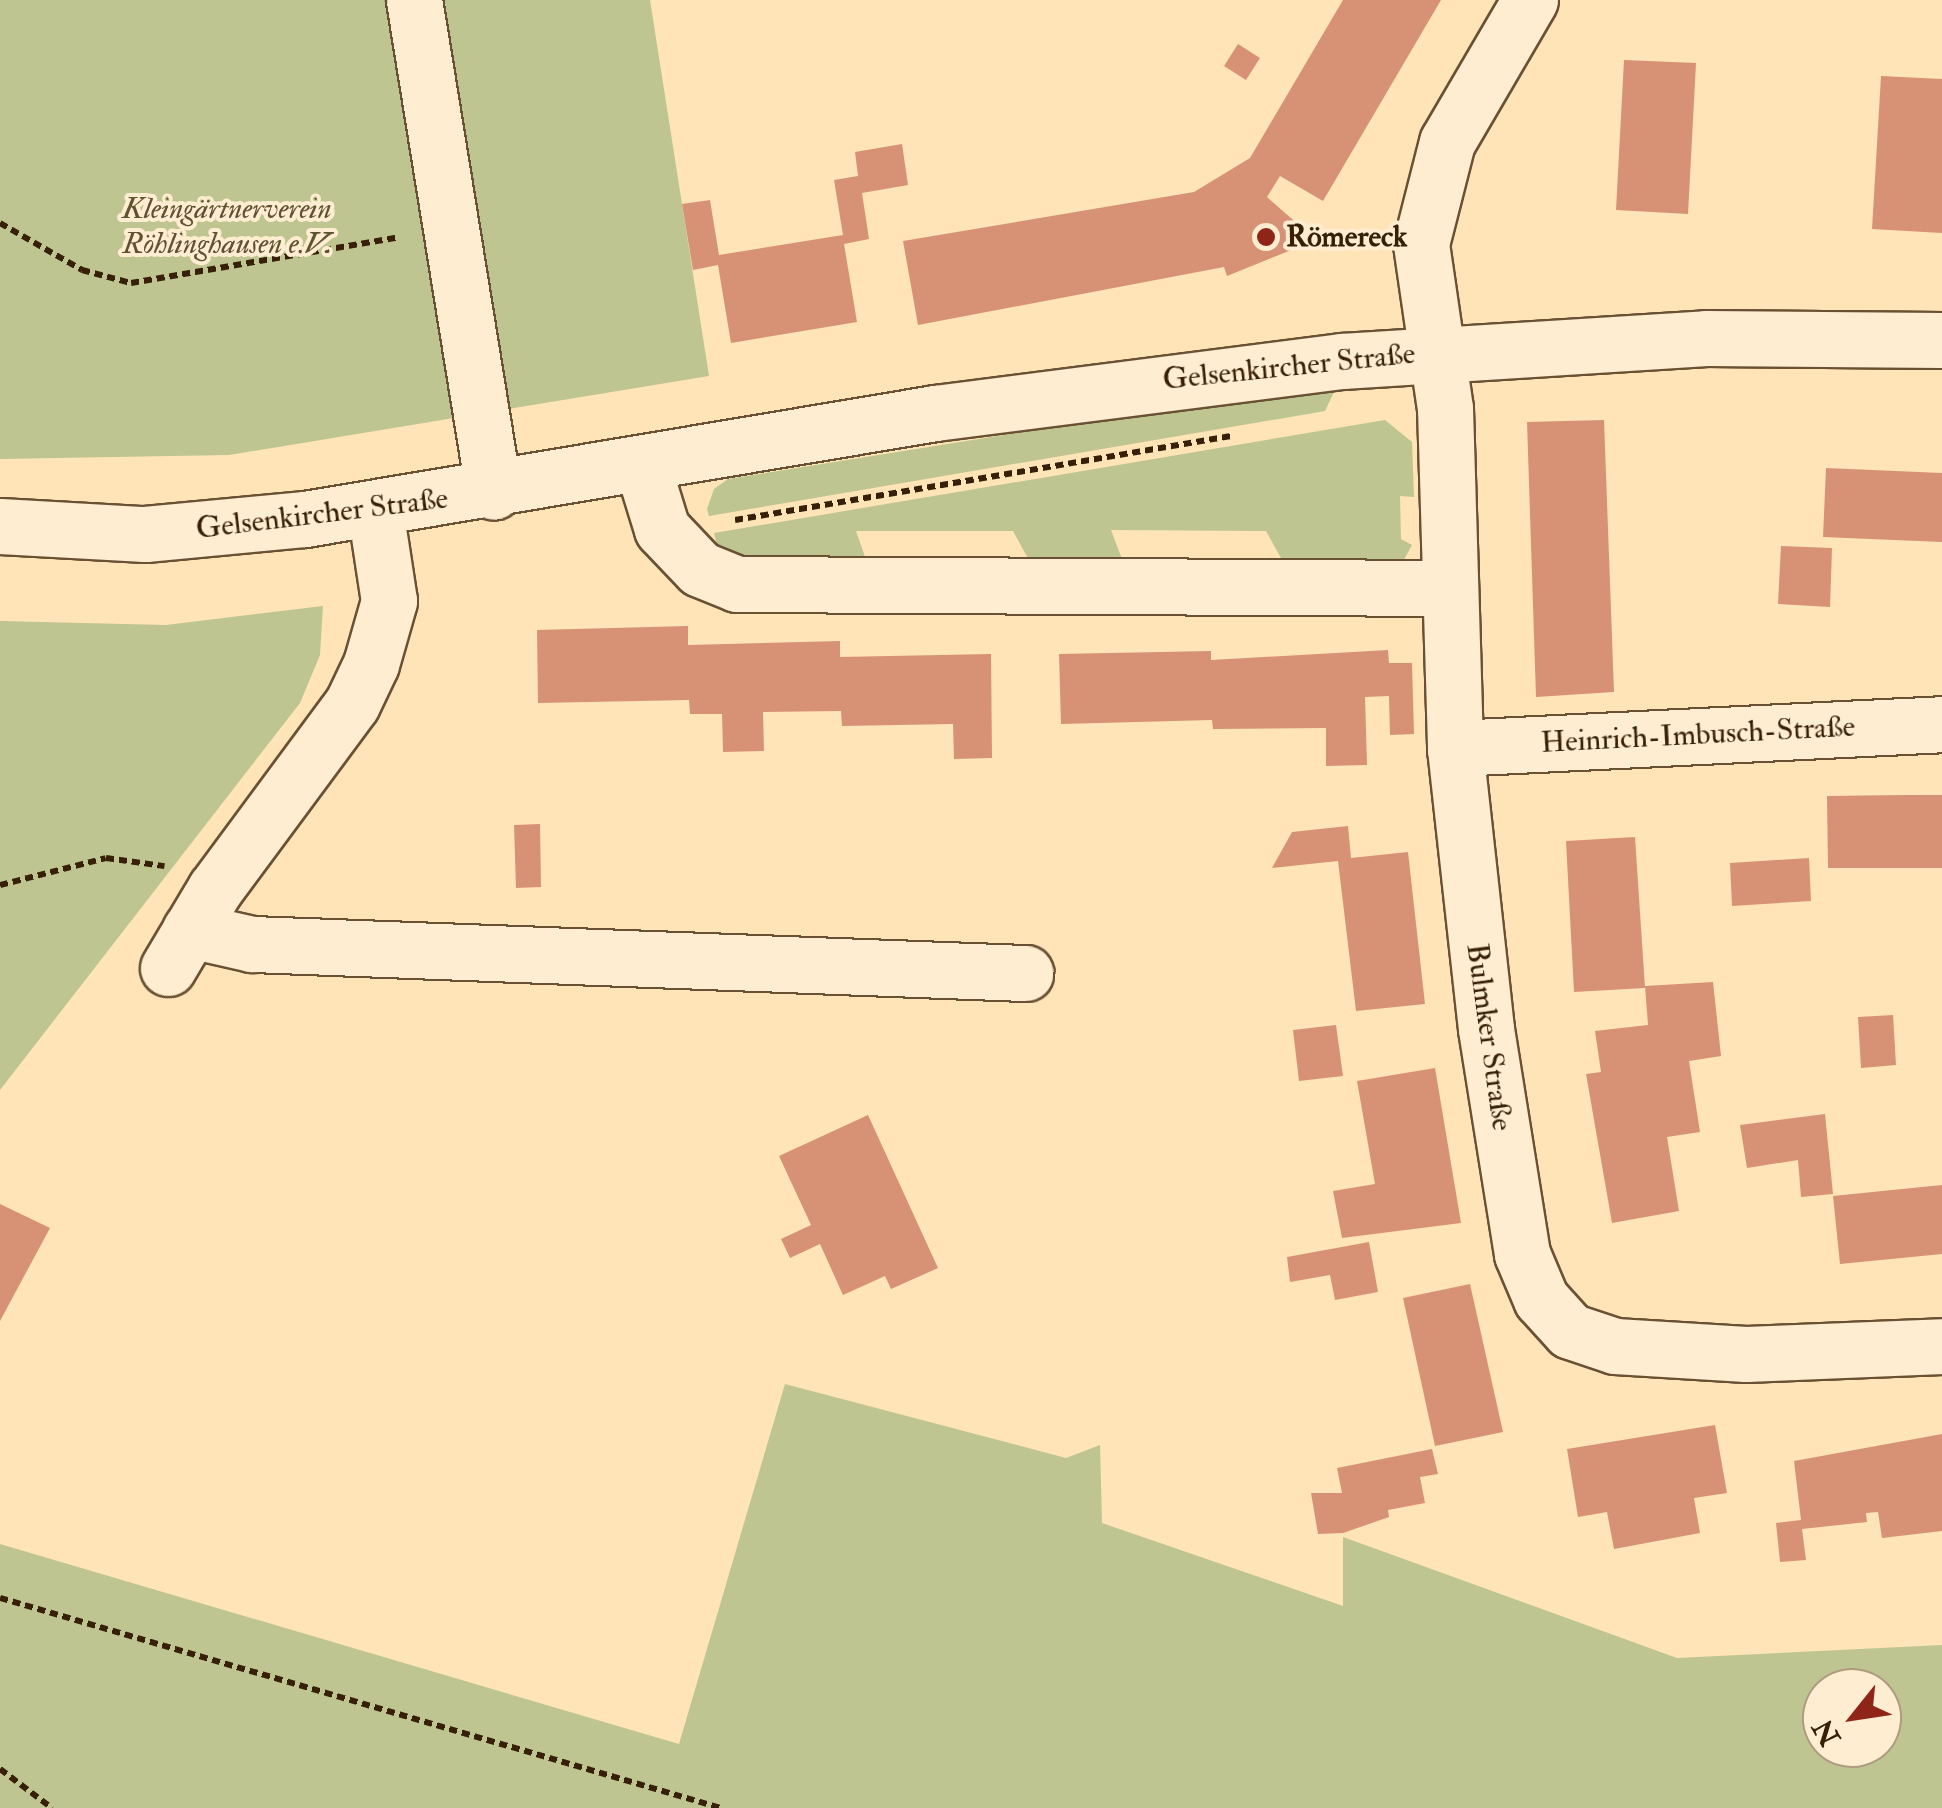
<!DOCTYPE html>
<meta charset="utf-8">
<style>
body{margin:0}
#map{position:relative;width:1942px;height:1808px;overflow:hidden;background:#fee4b6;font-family:"IM FELL Double Pica",serif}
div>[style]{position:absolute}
.green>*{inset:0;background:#bec590}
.building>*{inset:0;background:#d79275}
.path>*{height:6px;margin-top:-3px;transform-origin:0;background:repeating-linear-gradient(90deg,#382008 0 8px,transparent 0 13px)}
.roads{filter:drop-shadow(2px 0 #6a5134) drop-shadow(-2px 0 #6a5134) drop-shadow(0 2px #6a5134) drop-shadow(0 -2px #6a5134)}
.minor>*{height:55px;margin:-27.5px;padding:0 27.5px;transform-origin:27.5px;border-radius:27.5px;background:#feedd0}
.dots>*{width:28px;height:28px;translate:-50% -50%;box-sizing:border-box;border:5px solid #feedd0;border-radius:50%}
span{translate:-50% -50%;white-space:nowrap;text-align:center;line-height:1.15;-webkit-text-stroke:8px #feedd0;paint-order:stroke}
.park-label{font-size:30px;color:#605231;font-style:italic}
.poi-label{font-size:30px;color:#382008;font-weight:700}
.left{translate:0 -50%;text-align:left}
.street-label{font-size:30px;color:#382008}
.north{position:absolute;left:1802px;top:1668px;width:100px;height:100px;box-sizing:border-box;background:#feedd0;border:2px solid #af9b80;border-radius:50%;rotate:240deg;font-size:28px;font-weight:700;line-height:40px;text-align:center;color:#382008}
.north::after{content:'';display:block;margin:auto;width:35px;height:45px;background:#8f2418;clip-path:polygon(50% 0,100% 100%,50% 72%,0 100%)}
</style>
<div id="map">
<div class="green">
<div style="clip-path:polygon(0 0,650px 0,709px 376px,229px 455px,0 459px)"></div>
<div style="clip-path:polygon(1335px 390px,1325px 411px,709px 516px,707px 509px,714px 489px,728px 479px,1205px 403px)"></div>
<div style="clip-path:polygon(1385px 420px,1412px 442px,1414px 497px,1400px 496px,1401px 539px,1412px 545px,1400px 567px,1291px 576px,1266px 531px,1111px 530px,1128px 575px,1037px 575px,1013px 531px,856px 531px,871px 574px,745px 573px,719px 553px,714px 533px)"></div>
<div style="clip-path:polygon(323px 606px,320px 655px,300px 703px,0 1090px,0 621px,166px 625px)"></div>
<div style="clip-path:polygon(evenodd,785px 1384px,1066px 1458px,1100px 1445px,1102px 1523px,1343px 1606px,1343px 1537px,1677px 1658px,1942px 1645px,1942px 1808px,0 1808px,0 1544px,679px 1744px,785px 1384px,1822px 1688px,1882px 1688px,1882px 1748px,1822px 1748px,1822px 1688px)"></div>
</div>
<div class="building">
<div style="clip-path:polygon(1343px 0,1441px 0,1323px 201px,1280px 176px,1267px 197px,1300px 226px,1287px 240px,1296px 248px,1227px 276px,1224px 267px,918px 325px,903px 241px,1194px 192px,1250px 158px)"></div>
<div style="clip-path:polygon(1238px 44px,1260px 58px,1246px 80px,1224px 66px)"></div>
<div style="clip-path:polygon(1624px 60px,1696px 63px,1688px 214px,1616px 210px)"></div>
<div style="clip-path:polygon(1881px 76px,1942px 79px,1942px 233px,1872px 229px)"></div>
<div style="clip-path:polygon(902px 144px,908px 185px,862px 193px,869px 239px,844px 244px,857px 322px,731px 343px,718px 265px,693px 270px,682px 204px,710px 200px,719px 255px,843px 235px,834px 180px,858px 176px,855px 152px)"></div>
<div style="clip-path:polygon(1604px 420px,1614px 692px,1536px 697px,1527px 422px)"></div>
<div style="clip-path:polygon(1826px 468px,1942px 473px,1942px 542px,1823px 537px)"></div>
<div style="clip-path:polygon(1781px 546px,1832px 548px,1830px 607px,1778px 604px)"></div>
<div style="clip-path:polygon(688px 626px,688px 645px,840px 641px,840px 657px,991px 654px,992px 758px,954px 759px,953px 724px,842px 726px,841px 711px,763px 712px,764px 751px,723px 752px,722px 714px,690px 714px,689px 700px,538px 703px,537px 630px)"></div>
<div style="clip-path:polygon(1388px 650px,1389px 663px,1412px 663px,1414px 734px,1390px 735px,1389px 696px,1365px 697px,1367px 765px,1326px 766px,1326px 728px,1213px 729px,1212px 720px,1061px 724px,1059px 654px,1211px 651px,1211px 660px)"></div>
<div style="clip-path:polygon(1903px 795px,1942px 795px,1942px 868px,1828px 868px,1827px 796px)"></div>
<div style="clip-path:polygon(540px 824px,541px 887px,516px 888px,514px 825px)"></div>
<div style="clip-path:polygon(1348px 826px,1351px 858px,1408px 852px,1425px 1004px,1356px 1011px,1338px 861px,1272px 868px,1292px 832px)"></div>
<div style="clip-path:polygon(1635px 837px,1645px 988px,1574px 992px,1566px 841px)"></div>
<div style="clip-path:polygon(1809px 858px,1811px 901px,1732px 906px,1730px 863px)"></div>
<div style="clip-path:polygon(1713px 982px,1721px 1056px,1689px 1061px,1700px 1132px,1667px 1137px,1679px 1211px,1612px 1223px,1586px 1074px,1601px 1072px,1595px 1031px,1648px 1025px,1645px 986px)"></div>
<div style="clip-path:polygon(1893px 1015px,1896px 1065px,1861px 1068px,1858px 1017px)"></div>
<div style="clip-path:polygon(1336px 1025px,1343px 1076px,1299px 1081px,1293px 1030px)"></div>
<div style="clip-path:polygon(1435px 1068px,1461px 1223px,1342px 1238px,1333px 1191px,1375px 1184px,1357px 1081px)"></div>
<div style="clip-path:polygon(1825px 1114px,1833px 1194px,1801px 1197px,1798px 1160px,1747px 1168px,1740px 1125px)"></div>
<div style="clip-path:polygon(868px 1115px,938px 1268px,891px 1289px,885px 1276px,843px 1295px,820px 1244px,790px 1258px,781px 1239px,811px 1225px,779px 1156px)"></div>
<div style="clip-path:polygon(1942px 1185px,1942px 1254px,1840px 1264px,1833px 1196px)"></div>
<div style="clip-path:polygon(0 1204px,50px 1228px,0 1321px)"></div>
<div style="clip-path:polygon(1369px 1242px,1378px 1292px,1335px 1300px,1330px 1275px,1290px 1282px,1287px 1257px)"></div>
<div style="clip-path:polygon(1470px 1284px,1503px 1432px,1435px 1446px,1403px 1298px)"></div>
<div style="clip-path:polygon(1715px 1425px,1727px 1493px,1694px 1498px,1700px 1533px,1614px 1549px,1607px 1512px,1578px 1517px,1567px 1449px)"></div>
<div style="clip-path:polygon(1942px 1434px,1942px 1531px,1882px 1538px,1878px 1512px,1866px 1513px,1867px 1522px,1802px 1529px,1806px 1560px,1780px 1562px,1776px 1523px,1801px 1520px,1794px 1461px)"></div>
<div style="clip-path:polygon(1432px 1449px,1438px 1474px,1420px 1477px,1425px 1503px,1388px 1510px,1389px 1517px,1343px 1533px,1318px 1534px,1311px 1493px,1342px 1493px,1337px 1468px)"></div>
</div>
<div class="path">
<div style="left:0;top:223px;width:95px;rotate:29.8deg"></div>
<div style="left:82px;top:270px;width:51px;rotate:14.9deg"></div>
<div style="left:131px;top:283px;width:272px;rotate:-9.7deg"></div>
<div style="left:735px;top:520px;width:503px;rotate:-9.61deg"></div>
<div style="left:0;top:885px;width:109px;rotate:-14.3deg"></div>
<div style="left:106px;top:858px;width:59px;rotate:7.9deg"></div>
<div style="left:0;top:1598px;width:751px;rotate:16.24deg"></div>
<div style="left:0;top:1769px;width:65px;rotate:36.9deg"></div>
</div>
<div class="roads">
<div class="minor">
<div style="left:414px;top:0;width:498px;rotate:80.8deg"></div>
<div style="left:1530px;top:0;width:164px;rotate:120.3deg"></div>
<div style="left:1447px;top:142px;width:105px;rotate:104.3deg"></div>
<div style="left:1421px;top:244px;width:166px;rotate:81.7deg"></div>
<div style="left:1445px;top:408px;width:340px;rotate:88.3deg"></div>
<div style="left:1455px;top:748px;width:283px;rotate:83.7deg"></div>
<div style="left:1486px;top:1029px;width:228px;rotate:80.9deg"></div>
<div style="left:1522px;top:1254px;width:49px;rotate:67.1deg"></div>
<div style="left:1541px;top:1299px;width:43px;rotate:47.8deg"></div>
<div style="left:1570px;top:1331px;width:47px;rotate:18.4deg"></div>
<div style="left:1615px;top:1346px;width:131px;rotate:3.5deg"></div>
<div style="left:1746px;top:1354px;width:196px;rotate:-2.3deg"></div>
<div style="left:642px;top:464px;width:68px;rotate:72.9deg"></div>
<div style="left:662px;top:529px;width:55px;rotate:46.5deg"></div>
<div style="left:700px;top:569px;width:40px;rotate:22deg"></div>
<div style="left:737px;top:584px;width:711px;rotate:0.32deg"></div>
<div style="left:0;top:526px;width:145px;rotate:3.2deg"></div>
<div style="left:145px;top:534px;width:161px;rotate:-5.4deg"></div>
<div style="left:305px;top:519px;width:639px;rotate:-9.55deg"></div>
<div style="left:935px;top:413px;width:410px;rotate:-7.3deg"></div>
<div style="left:1342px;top:361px;width:365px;rotate:-3.6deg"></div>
<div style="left:1706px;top:338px;width:236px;rotate:0.5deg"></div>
<div style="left:1455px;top:748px;width:488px;rotate:-2.8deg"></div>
<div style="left:190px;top:930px;width:64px;rotate:12.7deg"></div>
<div style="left:252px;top:944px;width:774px;rotate:2.15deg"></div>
<div style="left:168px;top:968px;width:92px;rotate:-59.3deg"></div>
<div style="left:215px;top:889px;width:230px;rotate:-53.5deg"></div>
<div style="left:352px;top:704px;width:44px;rotate:-64.6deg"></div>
<div style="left:371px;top:664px;width:66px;rotate:-74.1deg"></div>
<div style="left:389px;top:601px;width:92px;rotate:-98.7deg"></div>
</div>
</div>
<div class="dots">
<div style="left:1266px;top:237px;background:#8f2418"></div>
</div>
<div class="park-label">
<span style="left:227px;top:226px">Kleingärtnerverein<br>Röhlinghausen e.V.</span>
</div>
<div class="poi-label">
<span class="left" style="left:1286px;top:237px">Römereck</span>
</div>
<div class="street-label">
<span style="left:1289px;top:367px;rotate:-6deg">Gelsenkircher Straße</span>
<span style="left:322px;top:514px;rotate:-7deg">Gelsenkircher Straße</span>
<span style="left:1698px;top:735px;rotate:-3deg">Heinrich-Imbusch-Straße</span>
<span style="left:1489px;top:1037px;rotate:82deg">Bulmker Straße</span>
</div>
<div class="north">N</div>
</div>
